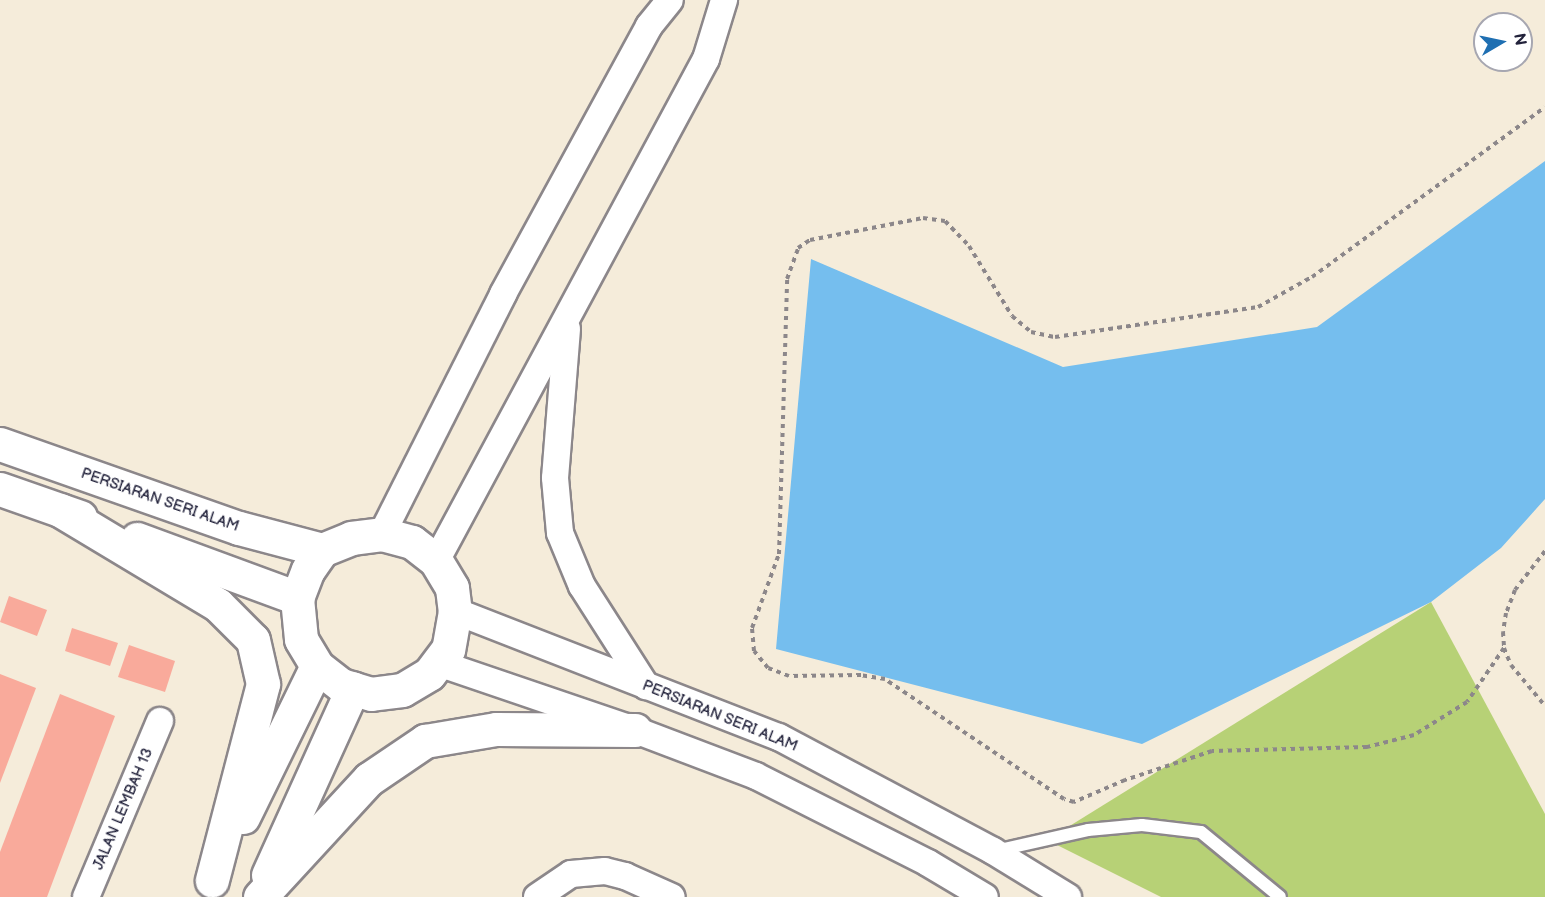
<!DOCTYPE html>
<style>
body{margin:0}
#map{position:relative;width:1545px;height:897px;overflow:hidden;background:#f5ecda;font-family:"Balsamiq Sans",sans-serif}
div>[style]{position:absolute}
.green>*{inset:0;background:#b7d176}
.water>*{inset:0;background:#75beee}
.building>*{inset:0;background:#f9aa9b}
.path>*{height:4px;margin-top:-2px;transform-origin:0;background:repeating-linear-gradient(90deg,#8c878a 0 4.5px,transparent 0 9px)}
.roads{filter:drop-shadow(2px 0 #8c878a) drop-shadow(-2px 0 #8c878a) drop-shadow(0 2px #8c878a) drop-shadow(0 -2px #8c878a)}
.lane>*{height:12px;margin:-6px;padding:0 6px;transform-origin:6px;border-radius:6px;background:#fff}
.street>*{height:26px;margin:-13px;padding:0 13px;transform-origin:13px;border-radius:13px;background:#fff}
.secondary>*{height:33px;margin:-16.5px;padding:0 16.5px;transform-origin:16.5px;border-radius:16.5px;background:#fff}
span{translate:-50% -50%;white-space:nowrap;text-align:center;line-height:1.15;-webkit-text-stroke:6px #fff;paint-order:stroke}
.street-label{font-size:15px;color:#22223b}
.north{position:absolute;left:1473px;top:12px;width:60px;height:60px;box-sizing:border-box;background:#fff;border:2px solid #a7a7b1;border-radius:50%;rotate:81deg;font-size:16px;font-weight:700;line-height:24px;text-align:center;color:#22223b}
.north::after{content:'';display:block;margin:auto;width:21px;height:27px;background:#1f6fb2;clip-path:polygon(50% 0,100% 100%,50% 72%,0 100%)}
</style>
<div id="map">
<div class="green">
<div style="clip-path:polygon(1431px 602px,1545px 814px,1545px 897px,1161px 897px,1047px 840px)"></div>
</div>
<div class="water">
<div style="clip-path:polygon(1545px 161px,1545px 499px,1501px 548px,1431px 602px,1142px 744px,776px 649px,811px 259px,1063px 367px,1317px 327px)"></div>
</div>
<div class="building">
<div style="clip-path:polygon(9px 596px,47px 610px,37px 636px,0 622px)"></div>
<div style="clip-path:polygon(72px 628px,118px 643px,110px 666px,65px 651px)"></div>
<div style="clip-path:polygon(129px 645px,175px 661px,165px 692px,118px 677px)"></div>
<div style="clip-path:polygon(0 674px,36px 688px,0 783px)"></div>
<div style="clip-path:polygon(60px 694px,115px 716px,47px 897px,0 897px,0 852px)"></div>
</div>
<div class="path">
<div style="left:1545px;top:551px;width:49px;rotate:127.6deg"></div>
<div style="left:1515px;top:590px;width:25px;rotate:111deg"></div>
<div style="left:1506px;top:613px;width:19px;rotate:99deg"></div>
<div style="left:1503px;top:632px;width:16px;rotate:86deg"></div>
<div style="left:1504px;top:648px;width:18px;rotate:68deg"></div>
<div style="left:1511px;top:665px;width:53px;rotate:50.3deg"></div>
<div style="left:1504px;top:648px;width:65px;rotate:124.4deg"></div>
<div style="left:1467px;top:702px;width:62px;rotate:148.1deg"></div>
<div style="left:1414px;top:735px;width:49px;rotate:165.7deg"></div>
<div style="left:1367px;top:747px;width:155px;rotate:178.5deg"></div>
<div style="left:1212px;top:751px;width:92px;rotate:161.6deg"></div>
<div style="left:1125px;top:780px;width:56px;rotate:156.7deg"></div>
<div style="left:1074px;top:802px;width:10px;rotate:-163deg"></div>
<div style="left:1064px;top:799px;width:216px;rotate:-146.2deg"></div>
<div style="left:885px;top:679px;width:24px;rotate:-171deg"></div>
<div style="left:861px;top:675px;width:72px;rotate:179.2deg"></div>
<div style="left:789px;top:676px;width:22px;rotate:-159deg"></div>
<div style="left:768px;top:668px;width:22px;rotate:-129deg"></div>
<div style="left:754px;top:651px;width:23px;rotate:-95deg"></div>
<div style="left:752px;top:628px;width:79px;rotate:-70deg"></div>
<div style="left:779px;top:554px;width:275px;rotate:-88.3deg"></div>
<div style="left:787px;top:279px;width:33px;rotate:-70deg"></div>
<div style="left:798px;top:248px;width:14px;rotate:-34deg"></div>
<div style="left:810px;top:240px;width:115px;rotate:-11deg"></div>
<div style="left:923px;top:218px;width:22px;rotate:8deg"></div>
<div style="left:945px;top:221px;width:35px;rotate:46deg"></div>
<div style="left:969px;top:246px;width:82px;rotate:58.4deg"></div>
<div style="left:1012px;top:316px;width:25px;rotate:40deg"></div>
<div style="left:1031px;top:332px;width:25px;rotate:12deg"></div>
<div style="left:1055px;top:337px;width:205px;rotate:-8.4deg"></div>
<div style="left:1258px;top:307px;width:62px;rotate:-29.1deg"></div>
<div style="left:1312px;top:277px;width:288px;rotate:-36.1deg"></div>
</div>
<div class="roads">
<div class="lane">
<div style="left:995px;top:851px;width:95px;rotate:-12.7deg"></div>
<div style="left:1088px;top:830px;width:54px;rotate:-5.3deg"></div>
<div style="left:1142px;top:825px;width:59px;rotate:6.8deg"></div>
<div style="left:1201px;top:832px;width:102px;rotate:39.4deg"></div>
</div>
<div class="street">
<div style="left:567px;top:329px;width:149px;rotate:94.6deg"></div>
<div style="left:555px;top:478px;width:55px;rotate:84.8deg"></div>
<div style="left:560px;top:533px;width:57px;rotate:67.5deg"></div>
<div style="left:582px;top:586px;width:119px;rotate:57.4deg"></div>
<div style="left:382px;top:534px;width:269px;rotate:-63.2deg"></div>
<div style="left:503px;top:294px;width:305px;rotate:-61.4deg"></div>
<div style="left:649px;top:26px;width:33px;rotate:-51deg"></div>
<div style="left:436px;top:561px;width:570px;rotate:-61.73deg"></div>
<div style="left:706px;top:59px;width:62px;rotate:-73deg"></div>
<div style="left:455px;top:611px;width:348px;rotate:21.3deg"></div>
<div style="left:779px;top:737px;width:242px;rotate:28deg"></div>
<div style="left:993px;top:851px;width:88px;rotate:31.5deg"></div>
<div style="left:438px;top:663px;width:208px;rotate:18.8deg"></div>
<div style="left:635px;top:730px;width:129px;rotate:20.8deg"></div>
<div style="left:756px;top:776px;width:193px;rotate:26.8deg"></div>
<div style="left:928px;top:863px;width:66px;rotate:30.8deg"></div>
<div style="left:86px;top:897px;width:191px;rotate:-67.2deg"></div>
<div style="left:537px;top:897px;width:41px;rotate:-34.1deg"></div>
<div style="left:571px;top:874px;width:34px;rotate:-5deg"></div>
<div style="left:605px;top:871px;width:21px;rotate:14deg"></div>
<div style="left:625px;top:876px;width:51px;rotate:24.1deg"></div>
</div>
<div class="secondary">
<div style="left:0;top:444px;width:253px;rotate:19.4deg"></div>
<div style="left:239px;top:528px;width:86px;rotate:14.8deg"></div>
<div style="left:0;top:489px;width:85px;rotate:19.3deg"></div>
<div style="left:60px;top:510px;width:184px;rotate:31deg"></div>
<div style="left:218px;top:605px;width:49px;rotate:45deg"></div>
<div style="left:253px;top:640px;width:45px;rotate:77.2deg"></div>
<div style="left:263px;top:684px;width:203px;rotate:104.6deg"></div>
<div style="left:382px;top:534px;width:31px;rotate:15deg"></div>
<div style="left:412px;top:542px;width:31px;rotate:38deg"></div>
<div style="left:436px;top:561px;width:31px;rotate:59deg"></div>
<div style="left:452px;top:588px;width:23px;rotate:83deg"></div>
<div style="left:455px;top:611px;width:39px;rotate:100deg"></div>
<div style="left:448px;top:649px;width:31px;rotate:127deg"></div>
<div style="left:429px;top:674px;width:31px;rotate:149deg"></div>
<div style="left:402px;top:690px;width:31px;rotate:173deg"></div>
<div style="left:371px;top:694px;width:31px;rotate:-163deg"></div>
<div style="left:341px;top:685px;width:31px;rotate:-142deg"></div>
<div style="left:317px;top:666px;width:31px;rotate:-121deg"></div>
<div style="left:301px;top:639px;width:41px;rotate:-95.6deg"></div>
<div style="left:297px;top:598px;width:30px;rotate:-69deg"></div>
<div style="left:308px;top:570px;width:24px;rotate:-55deg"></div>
<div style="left:322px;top:550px;width:31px;rotate:-22deg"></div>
<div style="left:351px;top:538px;width:31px;rotate:-7deg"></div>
<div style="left:137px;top:539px;width:171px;rotate:20.2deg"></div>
<div style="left:243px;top:817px;width:168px;rotate:-63.9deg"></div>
<div style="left:268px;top:875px;width:205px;rotate:-65.6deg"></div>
<div style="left:260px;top:897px;width:161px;rotate:-47.3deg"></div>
<div style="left:369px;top:779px;width:68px;rotate:-34.2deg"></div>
<div style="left:425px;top:741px;width:72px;rotate:-9.6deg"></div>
<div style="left:496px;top:729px;width:139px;rotate:0.4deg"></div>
</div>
</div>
<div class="street-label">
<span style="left:160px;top:500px;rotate:19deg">PERSIARAN SERI ALAM</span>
<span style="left:720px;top:716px;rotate:22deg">PERSIARAN SERI ALAM</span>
<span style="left:123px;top:809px;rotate:-67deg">JALAN LEMBAH 13</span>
</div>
<div class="north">N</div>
</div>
